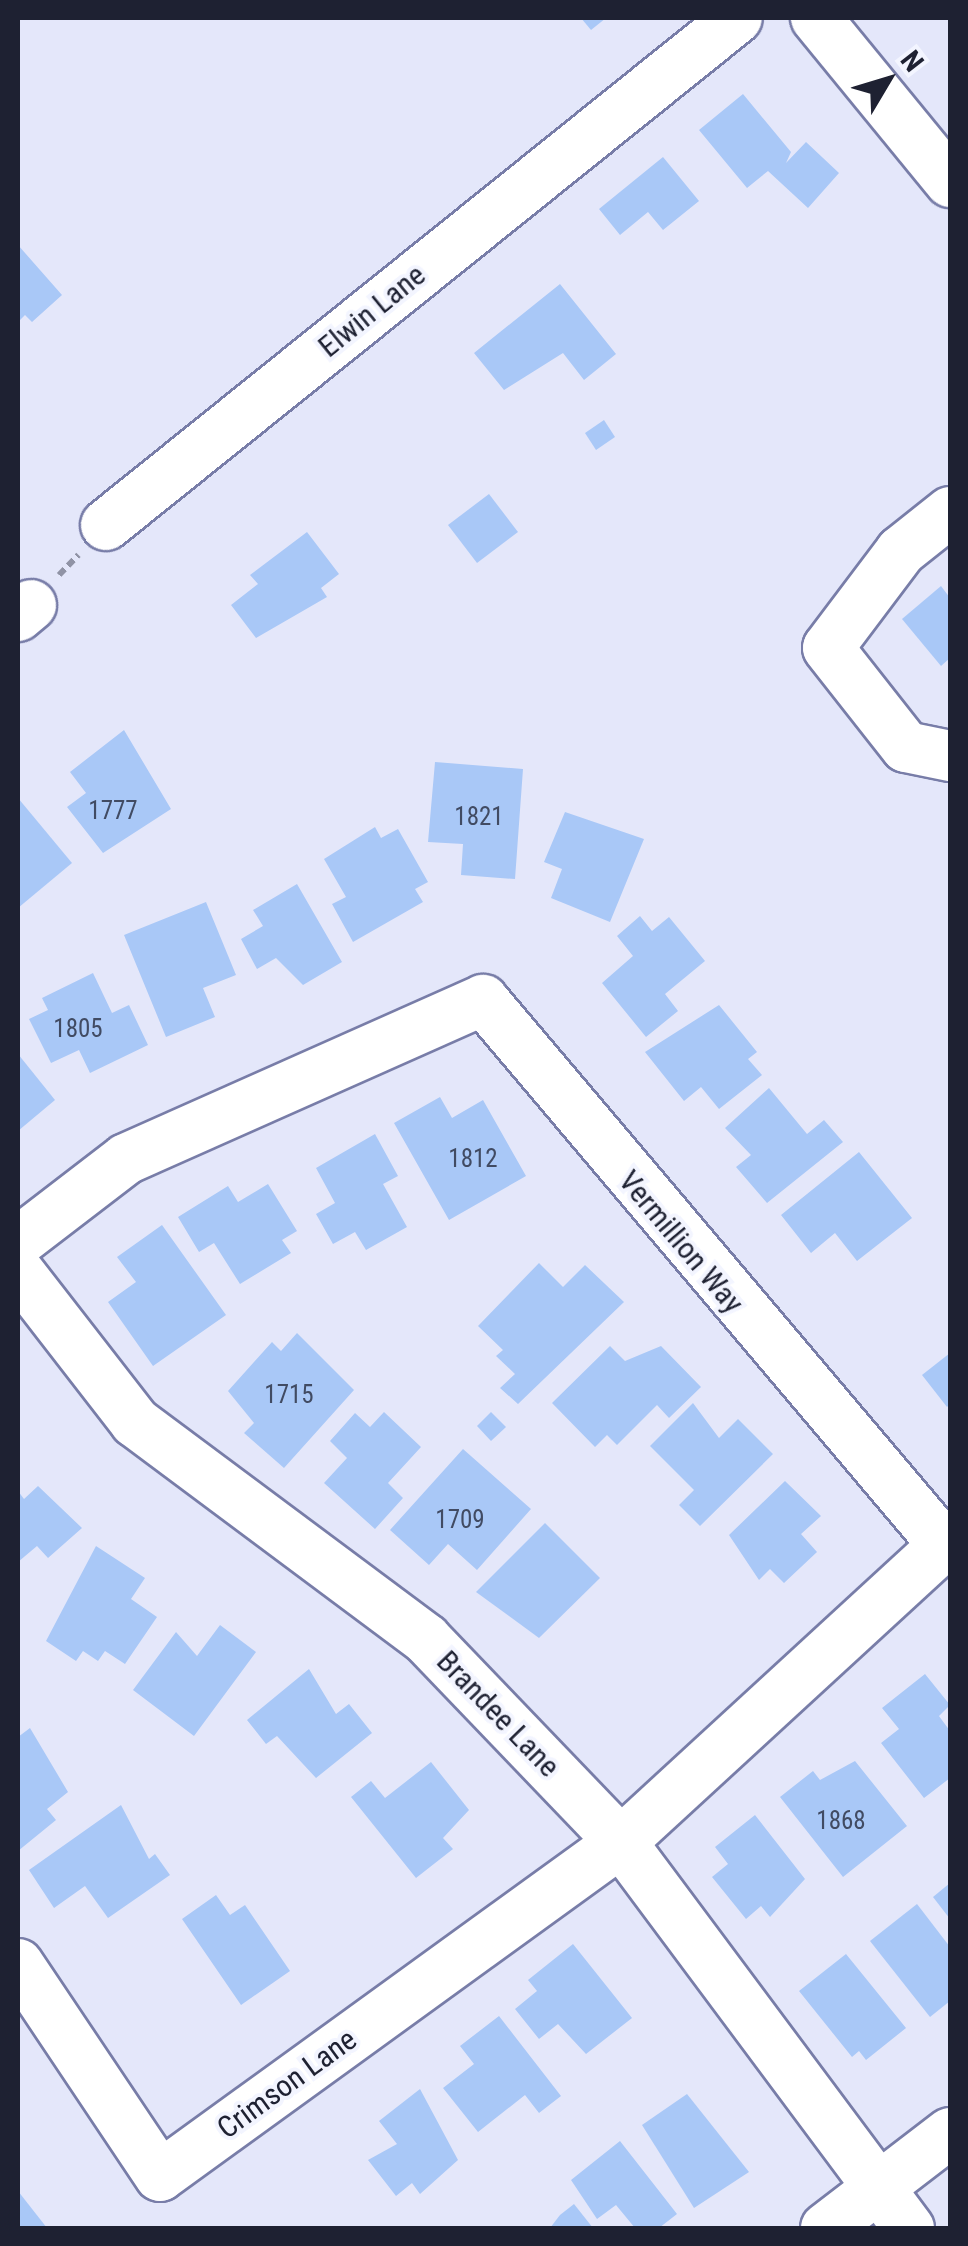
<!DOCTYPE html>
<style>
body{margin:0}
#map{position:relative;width:968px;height:2246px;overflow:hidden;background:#e4e7fa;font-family:"Roboto Condensed",sans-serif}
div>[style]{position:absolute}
.building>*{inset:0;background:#a9c8f7}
.path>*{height:6px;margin-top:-3px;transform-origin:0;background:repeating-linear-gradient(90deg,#9093a5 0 8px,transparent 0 13px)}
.roads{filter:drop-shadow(2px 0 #787da8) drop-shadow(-2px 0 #787da8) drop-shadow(0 2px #787da8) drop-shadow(0 -2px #787da8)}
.minor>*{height:50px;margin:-25px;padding:0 25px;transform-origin:25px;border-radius:25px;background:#fff}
span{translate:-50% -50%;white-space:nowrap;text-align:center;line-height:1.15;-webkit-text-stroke:8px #f3f5ff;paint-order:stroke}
.number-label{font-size:25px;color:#414b63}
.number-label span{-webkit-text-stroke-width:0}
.street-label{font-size:30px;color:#1e2132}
.frame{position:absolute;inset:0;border:20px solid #1e2132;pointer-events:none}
.north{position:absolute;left:838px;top:30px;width:100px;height:100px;-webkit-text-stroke:8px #f3f5ff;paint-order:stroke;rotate:52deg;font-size:28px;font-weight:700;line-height:40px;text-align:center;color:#1e2132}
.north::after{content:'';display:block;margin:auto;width:35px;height:45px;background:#1e2132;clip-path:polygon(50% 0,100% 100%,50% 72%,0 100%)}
</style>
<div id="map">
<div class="building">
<div style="clip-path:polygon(581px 18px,606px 18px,591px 30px)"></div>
<div style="clip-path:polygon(743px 94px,791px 152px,786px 163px,806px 142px,839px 173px,808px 208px,768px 171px,747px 188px,699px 130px)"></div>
<div style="clip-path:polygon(663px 157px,699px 201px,663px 230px,648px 212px,620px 235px,599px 209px)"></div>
<div style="clip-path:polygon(18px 245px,62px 295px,32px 322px,25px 315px,18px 322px)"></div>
<div style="clip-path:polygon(560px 284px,616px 354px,584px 380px,563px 353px,504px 390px,474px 353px)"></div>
<div style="clip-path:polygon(604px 420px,615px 437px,596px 450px,585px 433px)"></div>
<div style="clip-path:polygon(489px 494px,518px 532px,477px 563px,448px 525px)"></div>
<div style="clip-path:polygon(307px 532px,339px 574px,321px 588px,327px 597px,256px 638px,231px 605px,258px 584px,250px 575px)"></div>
<div style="clip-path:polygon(941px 586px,950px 598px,950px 658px,941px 666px,902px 619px)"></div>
<div style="clip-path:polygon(124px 730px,171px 809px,103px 853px,67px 807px,86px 793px,70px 772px)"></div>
<div style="clip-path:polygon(435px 762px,523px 769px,515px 879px,461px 875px,463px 844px,428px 842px)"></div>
<div style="clip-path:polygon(18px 798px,72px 863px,18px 908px)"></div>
<div style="clip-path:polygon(565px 812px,644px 839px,610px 922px,551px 898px,562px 869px,544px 862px)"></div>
<div style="clip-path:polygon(375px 827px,381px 838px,398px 829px,428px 882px,415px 889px,423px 902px,353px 942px,332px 904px,346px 897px,324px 859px)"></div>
<div style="clip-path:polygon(297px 884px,342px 962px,303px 985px,276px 958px,257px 969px,241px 939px,263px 926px,253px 910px)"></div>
<div style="clip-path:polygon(206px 902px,236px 975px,203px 988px,215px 1017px,166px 1037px,124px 935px)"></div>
<div style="clip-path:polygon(640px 916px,652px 931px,669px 917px,705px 961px,665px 994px,678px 1011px,646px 1037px,602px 983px,633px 956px,617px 936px)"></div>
<div style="clip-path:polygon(93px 973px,112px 1013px,129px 1005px,148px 1045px,90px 1073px,79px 1050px,51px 1063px,29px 1019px,48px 1010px,42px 998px)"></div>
<div style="clip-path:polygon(719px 1005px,757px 1052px,748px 1059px,762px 1075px,719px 1109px,701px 1087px,684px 1101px,645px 1052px)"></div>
<div style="clip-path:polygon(18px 1054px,55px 1100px,18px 1131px)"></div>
<div style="clip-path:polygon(769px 1088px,807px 1134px,824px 1120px,843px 1142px,767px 1203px,736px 1167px,751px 1155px,725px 1128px)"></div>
<div style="clip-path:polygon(440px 1097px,452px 1118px,483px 1100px,526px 1176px,449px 1220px,394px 1123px)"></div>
<div style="clip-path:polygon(375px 1134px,398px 1176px,383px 1184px,407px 1227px,366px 1250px,355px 1232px,333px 1244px,316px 1214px,335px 1203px,316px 1168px)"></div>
<div style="clip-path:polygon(859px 1152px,912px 1218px,857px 1261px,835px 1233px,811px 1253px,781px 1215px)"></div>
<div style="clip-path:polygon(268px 1184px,297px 1231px,282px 1240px,291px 1253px,240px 1284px,214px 1243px,199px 1252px,178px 1217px,228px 1186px,238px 1202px)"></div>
<div style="clip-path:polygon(162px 1225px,226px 1315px,153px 1366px,108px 1302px,136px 1282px,117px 1257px)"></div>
<div style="clip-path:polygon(539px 1263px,563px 1287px,585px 1265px,624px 1302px,518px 1404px,500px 1388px,515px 1374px,496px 1356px,503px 1350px,478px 1326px)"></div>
<div style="clip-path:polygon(297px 1333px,354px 1390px,284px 1468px,244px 1433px,254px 1423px,228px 1391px,272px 1342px,281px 1351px)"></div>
<div style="clip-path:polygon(610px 1346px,625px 1361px,661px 1346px,701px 1387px,669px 1418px,657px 1405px,617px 1445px,607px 1435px,595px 1447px,552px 1403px)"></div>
<div style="clip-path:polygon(950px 1353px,950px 1404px,947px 1407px,922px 1375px)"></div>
<div style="clip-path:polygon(693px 1403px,719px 1438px,738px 1419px,773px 1454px,700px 1526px,679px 1505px,694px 1490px,650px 1446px)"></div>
<div style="clip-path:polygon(384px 1412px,421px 1447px,388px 1483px,403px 1498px,375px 1529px,324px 1483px,347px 1458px,330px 1441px,355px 1413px,370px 1427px)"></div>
<div style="clip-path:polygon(491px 1412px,506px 1427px,491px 1441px,477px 1426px)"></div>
<div style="clip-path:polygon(463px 1449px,531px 1509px,477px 1570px,448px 1544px,429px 1565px,390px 1530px)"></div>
<div style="clip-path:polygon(785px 1481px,821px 1516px,801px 1534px,817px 1552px,784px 1583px,770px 1569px,759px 1580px,729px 1535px)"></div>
<div style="clip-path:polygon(38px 1486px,82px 1528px,48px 1558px,37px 1546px,18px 1562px,18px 1491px,24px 1499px)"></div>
<div style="clip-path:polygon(545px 1523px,600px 1578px,539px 1638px,476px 1592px)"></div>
<div style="clip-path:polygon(96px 1546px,145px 1578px,131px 1599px,157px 1617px,125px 1664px,105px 1651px,98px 1661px,83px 1651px,76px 1661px,46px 1641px)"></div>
<div style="clip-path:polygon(220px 1625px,256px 1652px,194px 1736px,133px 1690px,176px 1632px,197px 1656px)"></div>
<div style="clip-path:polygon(309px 1669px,336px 1714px,349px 1704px,372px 1733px,316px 1778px,277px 1736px,266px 1744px,247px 1720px)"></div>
<div style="clip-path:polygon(925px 1674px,950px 1705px,939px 1716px,950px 1731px,950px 1778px,924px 1798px,881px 1743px,899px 1729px,882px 1708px)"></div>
<div style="clip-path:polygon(30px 1728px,68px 1792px,47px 1809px,56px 1820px,18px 1851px,18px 1737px)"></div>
<div style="clip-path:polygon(855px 1761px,907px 1826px,843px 1877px,780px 1797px,813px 1771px,820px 1780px)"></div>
<div style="clip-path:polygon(431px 1762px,469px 1810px,443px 1838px,453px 1849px,416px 1878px,351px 1797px,371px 1781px,385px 1798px)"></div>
<div style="clip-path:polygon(121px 1805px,149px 1859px,155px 1854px,170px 1875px,108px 1918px,85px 1886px,54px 1908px,29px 1870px)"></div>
<div style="clip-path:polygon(755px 1815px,805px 1879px,770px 1917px,761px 1906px,746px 1919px,712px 1877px,728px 1864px,715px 1847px)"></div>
<div style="clip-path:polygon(950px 1883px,950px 1919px,933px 1897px)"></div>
<div style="clip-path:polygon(216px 1895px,230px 1915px,245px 1905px,290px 1971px,241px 2005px,182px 1919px)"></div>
<div style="clip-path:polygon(917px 1904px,950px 1947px,950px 2001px,930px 2017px,870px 1941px)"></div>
<div style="clip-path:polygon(573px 1944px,632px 2018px,586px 2054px,558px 2024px,539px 2039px,515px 2009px,537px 1991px,528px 1980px)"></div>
<div style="clip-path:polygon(846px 1954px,906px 2028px,866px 2060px,859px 2051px,852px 2057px,799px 1991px)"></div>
<div style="clip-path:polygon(499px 2016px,561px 2096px,539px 2113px,525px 2095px,478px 2132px,443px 2088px,474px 2064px,460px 2046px)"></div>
<div style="clip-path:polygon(420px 2089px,458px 2160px,420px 2194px,412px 2183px,396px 2196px,368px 2160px,397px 2144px,379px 2121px)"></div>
<div style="clip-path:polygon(687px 2094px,749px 2172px,694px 2208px,642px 2125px)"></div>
<div style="clip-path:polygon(620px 2141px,677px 2214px,659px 2228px,635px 2228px,616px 2205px,597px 2219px,571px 2180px)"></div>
<div style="clip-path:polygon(18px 2191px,47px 2228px,18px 2228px)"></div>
<div style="clip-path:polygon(574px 2204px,593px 2228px,550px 2228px,560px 2215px)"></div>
</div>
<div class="path">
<div style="left:59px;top:575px;width:28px;rotate:-46deg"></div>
</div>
<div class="roads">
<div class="minor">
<div style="left:816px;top:18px;width:212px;rotate:50.7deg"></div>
<div style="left:950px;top:512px;width:63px;rotate:141.5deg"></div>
<div style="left:901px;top:551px;width:121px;rotate:127deg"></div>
<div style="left:828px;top:648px;width:126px;rotate:51.8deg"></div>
<div style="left:906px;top:747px;width:45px;rotate:11.6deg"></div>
<div style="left:106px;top:525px;width:809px;rotate:-38.78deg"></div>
<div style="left:18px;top:616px;width:17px;rotate:-40deg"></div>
<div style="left:18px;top:1242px;width:136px;rotate:-37.5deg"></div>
<div style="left:126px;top:1159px;width:391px;rotate:-24deg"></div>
<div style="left:483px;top:1000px;width:714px;rotate:49.77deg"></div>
<div style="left:944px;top:1545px;width:439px;rotate:137.4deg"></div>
<div style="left:621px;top:1842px;width:569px;rotate:144.08deg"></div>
<div style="left:160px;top:2176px;width:255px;rotate:-123.8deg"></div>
<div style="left:18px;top:1271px;width:191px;rotate:52.2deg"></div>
<div style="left:135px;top:1422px;width:363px;rotate:36.7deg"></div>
<div style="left:426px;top:1639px;width:281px;rotate:46.2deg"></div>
<div style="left:621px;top:1842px;width:482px;rotate:53.3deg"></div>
<div style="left:826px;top:2228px;width:156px;rotate:-37.5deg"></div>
</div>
</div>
<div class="number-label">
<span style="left:113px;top:811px">1777</span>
<span style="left:479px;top:817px">1821</span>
<span style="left:78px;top:1029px">1805</span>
<span style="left:473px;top:1159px">1812</span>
<span style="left:289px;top:1395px">1715</span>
<span style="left:460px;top:1520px">1709</span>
<span style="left:841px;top:1821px">1868</span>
</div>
<div class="street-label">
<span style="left:372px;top:311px;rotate:-39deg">Elwin Lane</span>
<span style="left:681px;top:1242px;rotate:50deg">Vermillion Way</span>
<span style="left:498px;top:1714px;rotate:46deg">Brandee Lane</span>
<span style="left:287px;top:2084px;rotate:-36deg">Crimson Lane</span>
</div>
<div class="frame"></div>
<div class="north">N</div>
</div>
